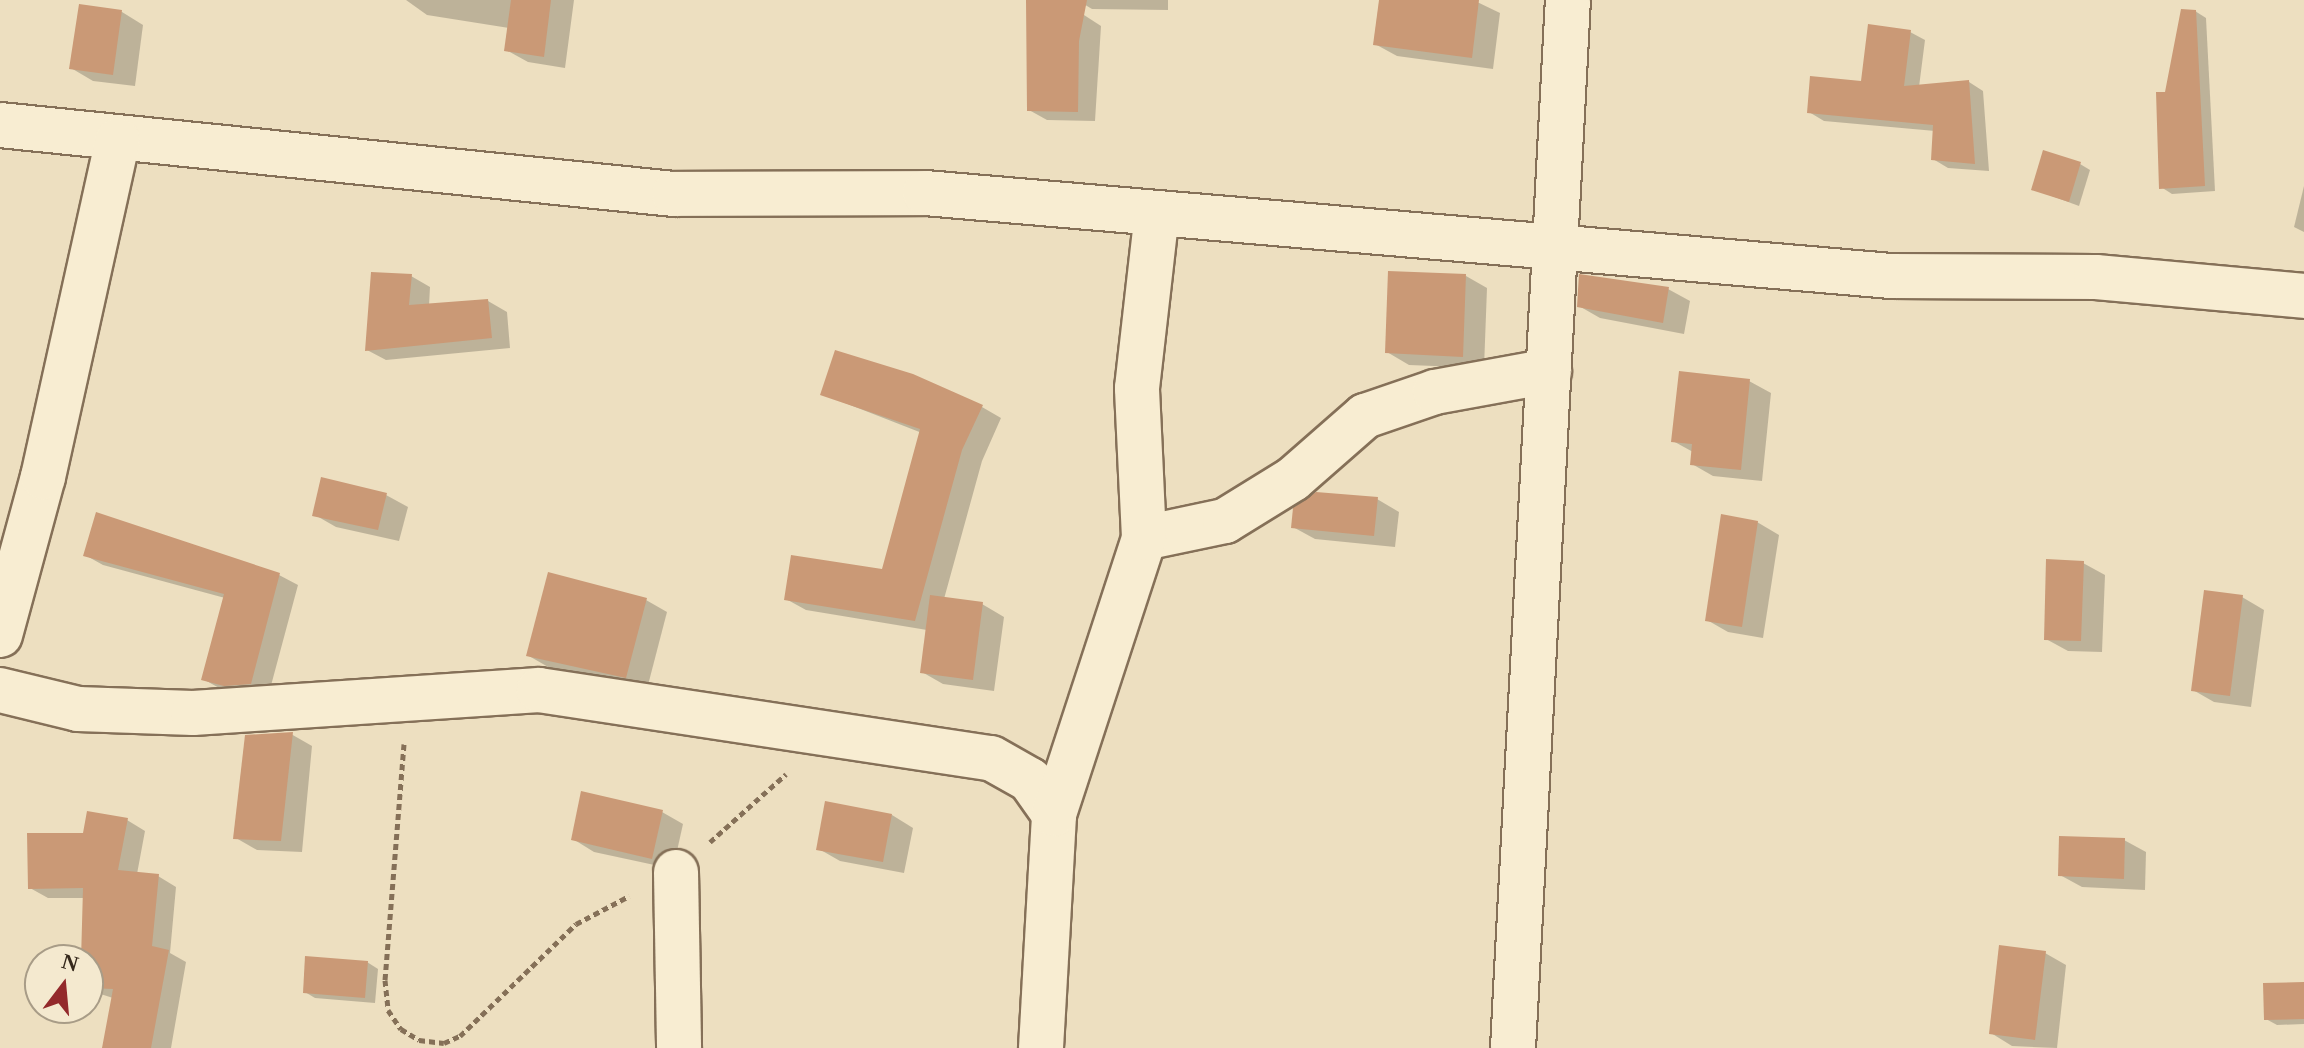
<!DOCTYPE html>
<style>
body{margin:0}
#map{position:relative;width:2304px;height:1048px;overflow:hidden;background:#eddfc0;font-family:"Times New Roman",serif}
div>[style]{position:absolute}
.shadow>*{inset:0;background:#0003}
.building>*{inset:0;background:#ca9976}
.path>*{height:5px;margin-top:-2.5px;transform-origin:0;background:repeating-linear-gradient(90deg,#857058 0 6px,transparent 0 10px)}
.roads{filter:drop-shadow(2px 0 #857058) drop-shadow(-2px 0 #857058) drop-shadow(0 2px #857058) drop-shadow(0 -2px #857058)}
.minor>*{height:44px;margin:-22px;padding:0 22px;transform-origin:22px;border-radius:22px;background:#f8edd2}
span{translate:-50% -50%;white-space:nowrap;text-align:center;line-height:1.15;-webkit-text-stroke:8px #f4e9cf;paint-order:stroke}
.north{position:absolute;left:24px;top:944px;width:80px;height:80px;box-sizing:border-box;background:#f4e9cf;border:2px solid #a89c87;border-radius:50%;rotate:16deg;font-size:22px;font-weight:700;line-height:32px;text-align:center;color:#35281c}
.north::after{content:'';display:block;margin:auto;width:28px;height:36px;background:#93292b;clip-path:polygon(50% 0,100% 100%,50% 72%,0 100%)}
</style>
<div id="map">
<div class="shadow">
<div style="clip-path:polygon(406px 0,574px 0,565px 68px,528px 62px,506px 50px,509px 28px,427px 15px)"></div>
<div style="clip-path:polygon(1077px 0,1168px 0,1168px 10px,1092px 9px)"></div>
<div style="clip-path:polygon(1381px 0,1473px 0,1500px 13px,1493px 69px,1397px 56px,1375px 44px)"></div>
<div style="clip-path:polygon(81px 7px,122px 12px,143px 25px,135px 86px,93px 81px,71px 68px)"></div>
<div style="clip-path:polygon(2195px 11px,2206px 18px,2215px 191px,2172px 194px,2161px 187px,2167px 94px)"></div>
<div style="clip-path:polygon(1084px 15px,1101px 26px,1095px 121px,1047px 120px,1029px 110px)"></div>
<div style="clip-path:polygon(1910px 32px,1925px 40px,1919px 87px,1969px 82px,1983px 91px,1989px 171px,1948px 168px,1933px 159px,1935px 131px,1824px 121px,1809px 112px,1863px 84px)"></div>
<div style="clip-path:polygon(2080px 164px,2090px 170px,2079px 206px,2033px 189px)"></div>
<div style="clip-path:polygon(2304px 186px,2304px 232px,2294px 227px)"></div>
<div style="clip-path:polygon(411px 276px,430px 287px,429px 306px,488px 301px,507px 312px,510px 348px,386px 360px,367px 350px)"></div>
<div style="clip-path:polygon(1466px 276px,1487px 288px,1484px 368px,1409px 365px,1387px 352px)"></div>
<div style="clip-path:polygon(1668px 289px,1690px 301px,1684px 334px,1600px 318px,1579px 306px)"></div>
<div style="clip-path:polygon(1749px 381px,1771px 393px,1762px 481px,1713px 476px,1692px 464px,1693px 452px,1673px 441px)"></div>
<div style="clip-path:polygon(822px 394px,982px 407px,1001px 418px,982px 461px,944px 599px,982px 604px,1004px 617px,994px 691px,943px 684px,922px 672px,927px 630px,806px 610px,786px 599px,883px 572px,922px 433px)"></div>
<div style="clip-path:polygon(386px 495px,408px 507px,399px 541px,336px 527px,315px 515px)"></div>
<div style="clip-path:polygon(1377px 499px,1399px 512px,1395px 547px,1315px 539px,1293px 527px)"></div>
<div style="clip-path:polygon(1757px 522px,1779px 535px,1763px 638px,1728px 632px,1707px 620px)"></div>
<div style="clip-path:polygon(85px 555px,279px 575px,298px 585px,269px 693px,221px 689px,203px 679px,225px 598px,103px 565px)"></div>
<div style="clip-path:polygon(2083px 563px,2105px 575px,2102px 652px,2068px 651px,2046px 639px)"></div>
<div style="clip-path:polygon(2242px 597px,2264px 610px,2251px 707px,2214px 702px,2193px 690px)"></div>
<div style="clip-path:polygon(646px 600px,667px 612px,647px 689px,550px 668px,529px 656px)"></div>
<div style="clip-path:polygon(291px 734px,312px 746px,302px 852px,257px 850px,236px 838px)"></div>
<div style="clip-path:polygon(662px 812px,683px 824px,673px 869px,594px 852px,573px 839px)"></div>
<div style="clip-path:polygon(892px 815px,913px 828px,904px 873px,840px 861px,819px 849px)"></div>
<div style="clip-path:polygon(127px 820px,145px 831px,137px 874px,158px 876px,176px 887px,170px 953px,186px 962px,171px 1048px,104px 1048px,113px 998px,88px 990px,85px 898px,48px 898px,30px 888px,85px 835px)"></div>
<div style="clip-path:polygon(2124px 840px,2146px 852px,2145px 890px,2082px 887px,2060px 875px)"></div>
<div style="clip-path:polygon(2045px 953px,2066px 965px,2057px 1048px,2012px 1046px,1991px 1033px)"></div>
<div style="clip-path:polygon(367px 962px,378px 969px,375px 1003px,315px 998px,305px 992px)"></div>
<div style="clip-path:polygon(2304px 984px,2304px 1024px,2277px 1025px,2266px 1019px)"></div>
</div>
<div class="building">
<div style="clip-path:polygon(511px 0,551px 0,544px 57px,504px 51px)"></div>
<div style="clip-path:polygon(1026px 0,1087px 0,1079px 41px,1078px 112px,1027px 111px)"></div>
<div style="clip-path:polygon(1379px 0,1479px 0,1472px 58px,1373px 45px)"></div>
<div style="clip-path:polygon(79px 4px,122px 10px,113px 75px,69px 69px)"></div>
<div style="clip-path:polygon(2181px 9px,2196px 10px,2205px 186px,2159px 189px,2156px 92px,2165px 92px)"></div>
<div style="clip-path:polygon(1868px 24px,1911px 30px,1904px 86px,1969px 80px,1975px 164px,1931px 160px,1933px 125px,1807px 113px,1810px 76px,1861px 81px)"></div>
<div style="clip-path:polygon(2043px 150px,2081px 162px,2069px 202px,2031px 190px)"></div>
<div style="clip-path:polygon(1388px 271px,1466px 274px,1463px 357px,1385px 353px)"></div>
<div style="clip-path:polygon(371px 272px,412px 274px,409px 305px,488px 299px,492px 338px,365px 351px)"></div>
<div style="clip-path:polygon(1579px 274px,1669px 287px,1663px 323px,1577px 307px)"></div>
<div style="clip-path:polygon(835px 350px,913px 374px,983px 405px,962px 450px,915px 621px,784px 600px,791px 555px,882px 569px,920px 429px,820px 395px)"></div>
<div style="clip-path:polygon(1679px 371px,1750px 379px,1741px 470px,1690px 465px,1692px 444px,1671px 442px)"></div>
<div style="clip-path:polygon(321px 477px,387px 493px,378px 530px,312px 516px)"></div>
<div style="clip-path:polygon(1316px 492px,1378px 497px,1374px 536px,1291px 528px,1293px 508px)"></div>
<div style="clip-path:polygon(96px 512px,280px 573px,251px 684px,224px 686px,201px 680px,224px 594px,83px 556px)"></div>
<div style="clip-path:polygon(1721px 514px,1758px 521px,1742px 627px,1705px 621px)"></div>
<div style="clip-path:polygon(2046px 559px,2084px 561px,2081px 641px,2044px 640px)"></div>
<div style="clip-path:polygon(548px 572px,647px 598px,626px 678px,526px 656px)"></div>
<div style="clip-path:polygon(2204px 590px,2243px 595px,2230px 696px,2191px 691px)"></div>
<div style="clip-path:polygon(930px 595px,983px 602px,973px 680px,920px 673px)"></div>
<div style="clip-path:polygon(293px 732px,281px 841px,233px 839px,245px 735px)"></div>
<div style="clip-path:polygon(581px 791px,663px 810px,652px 859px,571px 840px)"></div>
<div style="clip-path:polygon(825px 801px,892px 814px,883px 862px,816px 850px)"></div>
<div style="clip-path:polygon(87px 811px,128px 818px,118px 870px,159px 874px,152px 946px,169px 950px,151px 1048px,102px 1048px,113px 989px,88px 988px,88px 960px,81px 960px,83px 888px,28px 889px,27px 833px,83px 833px)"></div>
<div style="clip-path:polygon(2059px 836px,2125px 838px,2124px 879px,2058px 876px)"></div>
<div style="clip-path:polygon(1999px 945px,2046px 951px,2035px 1040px,1989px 1034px)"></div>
<div style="clip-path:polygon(305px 956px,368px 961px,365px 998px,303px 993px)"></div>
<div style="clip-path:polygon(2304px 982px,2304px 1019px,2264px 1020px,2263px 983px)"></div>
</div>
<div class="path">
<div style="left:404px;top:744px;width:237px;rotate:94.6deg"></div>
<div style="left:385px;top:980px;width:30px;rotate:84deg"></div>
<div style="left:388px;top:1010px;width:23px;rotate:56deg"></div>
<div style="left:401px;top:1029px;width:21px;rotate:31deg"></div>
<div style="left:419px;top:1040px;width:25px;rotate:7deg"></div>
<div style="left:444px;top:1043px;width:17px;rotate:-24deg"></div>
<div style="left:460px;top:1036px;width:161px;rotate:-44deg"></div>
<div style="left:576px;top:924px;width:60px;rotate:-27.8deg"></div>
<div style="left:710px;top:842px;width:102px;rotate:-41.8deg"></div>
</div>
<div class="roads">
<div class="minor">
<div style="left:0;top:125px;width:678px;rotate:5.85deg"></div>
<div style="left:674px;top:194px;width:251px;rotate:-0.2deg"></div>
<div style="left:925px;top:193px;width:971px;rotate:4.91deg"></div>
<div style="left:1892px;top:276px;width:204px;rotate:0.3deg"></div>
<div style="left:2096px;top:277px;width:209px;rotate:5.2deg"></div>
<div style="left:1144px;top:538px;width:83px;rotate:-11.9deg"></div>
<div style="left:1225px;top:521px;width:80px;rotate:-31.7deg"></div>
<div style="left:1293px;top:479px;width:96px;rotate:-41.2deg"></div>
<div style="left:1365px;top:416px;width:74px;rotate:-18.9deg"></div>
<div style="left:1435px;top:392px;width:116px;rotate:-10.4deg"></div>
<div style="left:0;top:635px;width:164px;rotate:-74.8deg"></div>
<div style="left:43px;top:477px;width:345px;rotate:-77.5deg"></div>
<div style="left:0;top:690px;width:80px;rotate:13.7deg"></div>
<div style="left:78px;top:709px;width:115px;rotate:2deg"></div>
<div style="left:193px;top:713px;width:347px;rotate:-3.8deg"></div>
<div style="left:539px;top:690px;width:457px;rotate:8.6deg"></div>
<div style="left:991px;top:758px;width:45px;rotate:29.4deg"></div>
<div style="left:1030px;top:780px;width:42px;rotate:54.8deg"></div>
<div style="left:676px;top:872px;width:176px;rotate:89deg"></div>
<div style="left:1041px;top:1048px;width:234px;rotate:-86.8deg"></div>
<div style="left:1054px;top:814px;width:290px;rotate:-71.9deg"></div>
<div style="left:1144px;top:538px;width:150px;rotate:-92.7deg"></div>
<div style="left:1137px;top:388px;width:176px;rotate:-83.5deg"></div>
<div style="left:1513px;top:1048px;width:1049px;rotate:-87deg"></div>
</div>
</div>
<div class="north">N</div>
</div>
